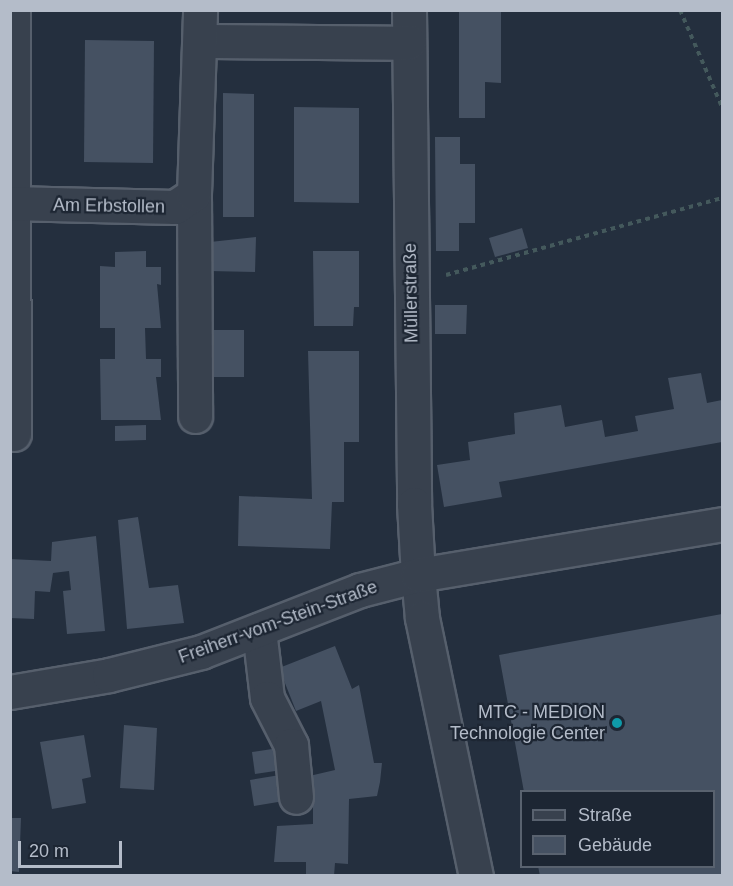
<!DOCTYPE html>
<meta charset="utf-8">
<style>
body{margin:0}
#map{position:relative;width:733px;height:886px;overflow:hidden;background:#242f3e;font-family:Helvetica,sans-serif}
div>[style]{position:absolute}
.building>*{inset:0;background:#455162}
.path>*{height:4px;margin-top:-2px;transform-origin:0;background:repeating-linear-gradient(90deg,#44595c 0 4.5px,transparent 0 9px)}
.roads{filter:drop-shadow(2px 0 #565f6c) drop-shadow(-2px 0 #565f6c) drop-shadow(0 2px #565f6c) drop-shadow(0 -2px #565f6c)}
.minor>*{height:33px;margin:-16.5px;padding:0 16.5px;transform-origin:16.5px;border-radius:16.5px;background:#38414e}
.dots>*{width:16px;height:16px;translate:-50% -50%;box-sizing:border-box;border:3px solid #1d2633;border-radius:50%}
span{translate:-50% -50%;white-space:nowrap;text-align:center;line-height:1.15;-webkit-text-stroke:4.5px #1d2633;paint-order:stroke}
.street-label{font-size:18px;color:#b4bcc9}
.poi-label{font-size:18px;color:#b4bcc9}
.right{translate:-100% -50%;text-align:right}
.frame{position:absolute;inset:0;border:12px solid #b4bcc9;pointer-events:none}
.legend{position:absolute;left:520px;top:790px;width:195px;height:78px;box-sizing:border-box;background:#1d2633;border:2px solid #59626f;margin:0;padding:8px 10px;list-style:none;font-size:18px;color:#b4bcc9}
.legend li{display:flex;align-items:center;gap:12px;height:30px}
.legend b{width:30px;border:2px solid #59626f}
.scale{position:absolute;left:18px;top:841px;width:104px;height:27px;box-sizing:border-box;border:3px solid #b4bcc9;border-top:0;padding-left:8px;font-size:18px;line-height:21px;white-space:nowrap;color:#b4bcc9;-webkit-text-stroke:4px #1d2633;paint-order:stroke}
</style>
<div id="map">
<div class="building">
<div style="clip-path:polygon(459px 10px,501px 10px,501px 83px,485px 82px,485px 118px,459px 118px)"></div>
<div style="clip-path:polygon(85px 40px,154px 41px,153px 163px,84px 162px)"></div>
<div style="clip-path:polygon(223px 93px,254px 94px,254px 217px,223px 217px)"></div>
<div style="clip-path:polygon(294px 107px,359px 108px,359px 203px,294px 202px)"></div>
<div style="clip-path:polygon(435px 137px,460px 137px,460px 164px,475px 164px,475px 223px,459px 223px,459px 251px,436px 251px)"></div>
<div style="clip-path:polygon(522px 228px,528px 248px,495px 257px,489px 238px)"></div>
<div style="clip-path:polygon(256px 237px,255px 272px,209px 271px,210px 242px)"></div>
<div style="clip-path:polygon(146px 251px,146px 267px,161px 267px,161px 285px,157px 284px,161px 328px,145px 328px,146px 359px,161px 359px,161px 377px,156px 377px,161px 420px,101px 420px,100px 359px,115px 359px,115px 328px,100px 328px,100px 266px,115px 267px,115px 252px)"></div>
<div style="clip-path:polygon(313px 251px,359px 251px,359px 307px,354px 307px,353px 326px,314px 326px)"></div>
<div style="clip-path:polygon(435px 305px,467px 305px,466px 334px,435px 334px)"></div>
<div style="clip-path:polygon(213px 330px,244px 330px,244px 377px,214px 377px)"></div>
<div style="clip-path:polygon(308px 351px,359px 351px,359px 442px,344px 442px,344px 502px,332px 502px,330px 549px,238px 546px,239px 496px,312px 499px)"></div>
<div style="clip-path:polygon(701px 373px,707px 403px,722px 400px,722px 442px,499px 482px,502px 497px,444px 507px,437px 465px,470px 460px,468px 442px,515px 434px,514px 413px,561px 405px,565px 427px,602px 420px,605px 437px,638px 431px,635px 416px,674px 409px,668px 378px)"></div>
<div style="clip-path:polygon(146px 425px,146px 440px,115px 441px,115px 426px)"></div>
<div style="clip-path:polygon(138px 517px,149px 588px,178px 585px,184px 623px,127px 629px,118px 520px)"></div>
<div style="clip-path:polygon(96px 536px,105px 631px,67px 634px,63px 591px,71px 590px,69px 571px,53px 573px,50px 592px,35px 591px,34px 619px,10px 618px,10px 559px,51px 561px,52px 542px)"></div>
<div style="clip-path:polygon(722px 614px,722px 876px,540px 876px,538px 866px,714px 866px,714px 792px,524px 792px,499px 655px)"></div>
<div style="clip-path:polygon(335px 646px,352px 689px,359px 685px,374px 763px,382px 763px,380px 782px,377px 796px,349px 799px,348px 864px,335px 863px,334px 876px,306px 876px,306px 862px,274px 862px,277px 826px,313px 824px,313px 801px,305px 777px,335px 770px,321px 701px,296px 711px,279px 668px)"></div>
<div style="clip-path:polygon(124px 725px,157px 728px,154px 790px,120px 788px)"></div>
<div style="clip-path:polygon(84px 735px,91px 777px,82px 779px,86px 803px,52px 809px,40px 742px)"></div>
<div style="clip-path:polygon(279px 748px,282px 770px,255px 774px,252px 752px)"></div>
<div style="clip-path:polygon(286px 774px,290px 800px,254px 806px,250px 780px)"></div>
<div style="clip-path:polygon(10px 818px,21px 818px,19px 872px,10px 871px)"></div>
</div>
<div class="path">
<div style="left:680px;top:10px;width:106px;rotate:66.6deg"></div>
<div style="left:446px;top:275px;width:287px;rotate:-15.6deg"></div>
</div>
<div class="roads">
<div class="minor">
<div style="left:13px;top:10px;width:424px;rotate:89.9deg"></div>
<div style="left:409px;top:10px;width:494px;rotate:89.4deg"></div>
<div style="left:414px;top:504px;width:71px;rotate:86.8deg"></div>
<div style="left:418px;top:575px;width:43px;rotate:84.7deg"></div>
<div style="left:422px;top:618px;width:264px;rotate:78.2deg"></div>
<div style="left:200px;top:41px;width:209px;rotate:0.5deg"></div>
<div style="left:194px;top:194px;width:222px;rotate:89.7deg"></div>
<div style="left:10px;top:203px;width:165px;rotate:1.4deg"></div>
<div style="left:175px;top:207px;width:23px;rotate:-34deg"></div>
<div style="left:194px;top:194px;width:184px;rotate:-88.1deg"></div>
<div style="left:259px;top:630px;width:68px;rotate:83.3deg"></div>
<div style="left:267px;top:698px;width:53px;rotate:62.9deg"></div>
<div style="left:291px;top:745px;width:52px;rotate:84.5deg"></div>
<div style="left:10px;top:692px;width:100px;rotate:-9.7deg"></div>
<div style="left:109px;top:675px;width:95px;rotate:-14deg"></div>
<div style="left:201px;top:652px;width:171px;rotate:-21.3deg"></div>
<div style="left:360px;top:590px;width:60px;rotate:-14.5deg"></div>
<div style="left:418px;top:575px;width:308px;rotate:-9.5deg"></div>
</div>
</div>
<div class="dots">
<div style="left:617px;top:723px;background:#0f9aa8"></div>
</div>
<div class="street-label">
<span style="left:109px;top:206px;rotate:1deg">Am Erbstollen</span>
<span style="left:411px;top:293px;rotate:-91deg">Müllerstraße</span>
<span style="left:278px;top:622px;rotate:-20deg">Freiherr-vom-Stein-Straße</span>
</div>
<div class="poi-label">
<span class="right" style="left:605px;top:723px">MTC - MEDION<br>Technologie Center</span>
</div>
<div class="frame"></div>
<ul class="legend">
<li><b style="height:8px;background:#38414e"></b>Straße</li>
<li><b style="height:16px;background:#455162"></b>Gebäude</li>
</ul>
<div class="scale">20 m</div>
</div>
